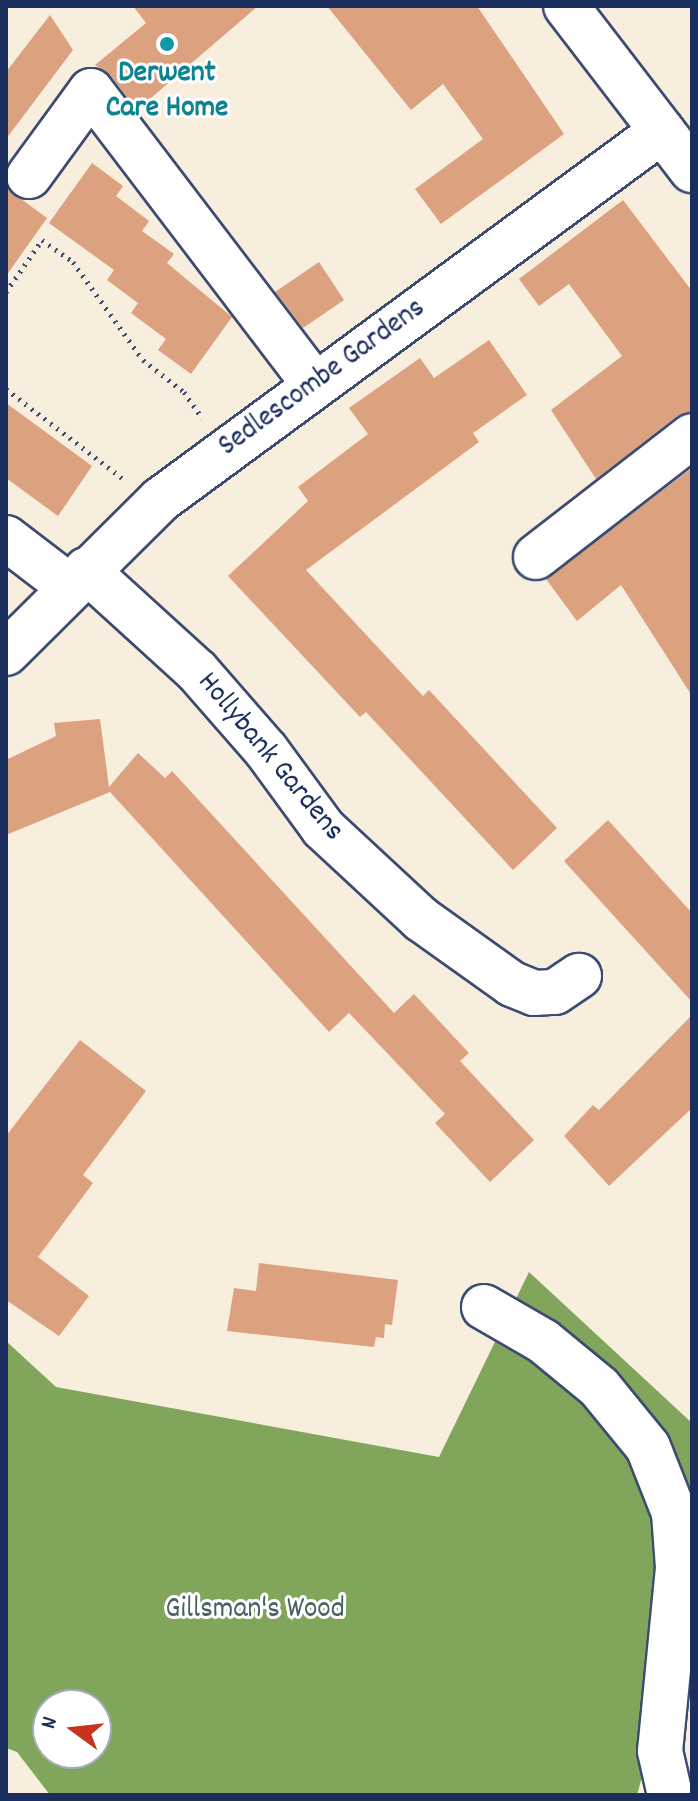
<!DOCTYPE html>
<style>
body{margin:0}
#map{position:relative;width:698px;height:1801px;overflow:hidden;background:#f8eede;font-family:Dekko,sans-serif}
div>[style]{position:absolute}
.forest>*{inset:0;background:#80a55b}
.building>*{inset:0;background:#dca17f}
.path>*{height:5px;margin-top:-2.5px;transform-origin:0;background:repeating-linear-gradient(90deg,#3c4c71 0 2px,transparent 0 8px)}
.roads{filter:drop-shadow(2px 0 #3c4c71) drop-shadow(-2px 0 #3c4c71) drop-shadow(0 2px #3c4c71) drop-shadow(0 -2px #3c4c71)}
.minor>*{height:44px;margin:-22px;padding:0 22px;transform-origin:22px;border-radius:22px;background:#fff}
.dots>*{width:22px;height:22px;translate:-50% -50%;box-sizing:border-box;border:4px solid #fff;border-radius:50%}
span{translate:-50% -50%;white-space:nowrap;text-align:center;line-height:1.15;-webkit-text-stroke:6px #fff;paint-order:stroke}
.culture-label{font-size:30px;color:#0d838f;font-weight:700}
.street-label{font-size:30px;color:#1b2f5e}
.park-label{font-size:30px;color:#4a6161}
.frame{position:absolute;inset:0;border:8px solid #1b2f5e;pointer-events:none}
.north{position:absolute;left:32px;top:1689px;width:80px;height:80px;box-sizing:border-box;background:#fff;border:2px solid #a4acbf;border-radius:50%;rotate:285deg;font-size:22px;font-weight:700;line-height:32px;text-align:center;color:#1b2f5e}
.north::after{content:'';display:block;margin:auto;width:28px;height:36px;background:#c8321e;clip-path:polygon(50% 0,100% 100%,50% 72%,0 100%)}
</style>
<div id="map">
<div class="forest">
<div style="clip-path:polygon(evenodd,529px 1272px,692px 1423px,692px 1599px,637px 1795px,50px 1795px,17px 1752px,6px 1748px,6px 1341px,56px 1387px,439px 1457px,529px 1272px,48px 1705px,96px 1705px,96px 1753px,48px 1753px,48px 1705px)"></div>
</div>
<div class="building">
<div style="clip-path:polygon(133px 6px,258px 6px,137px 110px,111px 76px,95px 65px,146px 23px)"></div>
<div style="clip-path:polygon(327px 6px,477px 6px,564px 134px,441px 224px,415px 189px,483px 139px,443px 84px,411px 110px)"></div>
<div style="clip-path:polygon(50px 15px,73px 50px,6px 139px,6px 72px)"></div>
<div style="clip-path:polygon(92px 163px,123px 186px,116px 196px,149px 221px,142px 231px,174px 254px,167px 263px,232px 317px,191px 374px,158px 350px,166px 339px,131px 313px,138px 303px,107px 280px,114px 270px,49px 223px)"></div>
<div style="clip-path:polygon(6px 188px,47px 218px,6px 276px)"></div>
<div style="clip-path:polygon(623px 200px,692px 291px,692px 412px,677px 416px,596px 479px,551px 410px,622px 356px,569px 284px,539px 306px,519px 279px)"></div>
<div style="clip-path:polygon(319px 262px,344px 300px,303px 328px,275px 292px)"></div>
<div style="clip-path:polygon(489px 340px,527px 395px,473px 433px,479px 442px,306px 570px,423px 696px,429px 690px,557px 828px,513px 870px,366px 712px,360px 717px,228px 576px,308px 501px,298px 487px,368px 434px,349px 408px,420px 358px,434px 378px)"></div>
<div style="clip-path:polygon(6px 403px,92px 466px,58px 516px,6px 478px)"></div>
<div style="clip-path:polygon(692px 468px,692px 696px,621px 585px,577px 621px,546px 579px)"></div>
<div style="clip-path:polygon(100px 719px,109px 787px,138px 753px,165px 778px,172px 771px,394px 1013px,414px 994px,469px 1053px,460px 1061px,534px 1140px,490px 1182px,435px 1123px,445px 1114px,349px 1013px,329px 1032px,110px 792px,6px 835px,6px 760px,56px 736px,54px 723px)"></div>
<div style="clip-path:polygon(608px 820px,692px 913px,692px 1002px,564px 861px)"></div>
<div style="clip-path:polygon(692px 1015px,692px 1108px,609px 1186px,564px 1136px,593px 1105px,599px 1110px)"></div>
<div style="clip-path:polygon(80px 1040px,146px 1091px,83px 1175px,93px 1183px,38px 1257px,89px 1296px,59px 1336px,6px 1300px,6px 1136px)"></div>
<div style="clip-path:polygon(259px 1263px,398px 1280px,392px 1325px,385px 1324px,384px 1338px,376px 1337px,374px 1347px,227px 1331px,234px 1288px,256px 1291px)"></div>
</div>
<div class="path">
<div style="left:6px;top:292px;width:63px;rotate:-55.3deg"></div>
<div style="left:42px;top:240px;width:38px;rotate:35deg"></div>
<div style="left:73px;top:262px;width:120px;rotate:54.5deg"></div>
<div style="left:143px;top:360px;width:52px;rotate:38deg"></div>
<div style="left:184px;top:392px;width:32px;rotate:55deg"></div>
<div style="left:6px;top:389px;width:146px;rotate:37.5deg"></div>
</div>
<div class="roads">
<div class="minor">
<div style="left:566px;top:6px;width:207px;rotate:52.5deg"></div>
<div style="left:29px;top:176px;width:105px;rotate:-53.9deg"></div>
<div style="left:91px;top:91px;width:370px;rotate:52.7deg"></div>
<div style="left:6px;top:538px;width:81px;rotate:37.4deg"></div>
<div style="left:536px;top:557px;width:197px;rotate:-37.8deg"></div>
<div style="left:86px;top:570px;width:150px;rotate:42.3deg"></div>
<div style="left:197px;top:671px;width:105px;rotate:48.9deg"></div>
<div style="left:266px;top:750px;width:97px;rotate:53.8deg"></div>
<div style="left:323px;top:828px;width:134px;rotate:42.9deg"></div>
<div style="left:421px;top:919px;width:112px;rotate:35.5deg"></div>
<div style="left:512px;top:984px;width:24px;rotate:22deg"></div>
<div style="left:534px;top:993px;width:21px;rotate:-3deg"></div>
<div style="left:555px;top:992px;width:29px;rotate:-34deg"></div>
<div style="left:6px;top:653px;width:217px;rotate:-44.8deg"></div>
<div style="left:160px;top:500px;width:623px;rotate:-36.32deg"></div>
<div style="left:484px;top:1307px;width:68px;rotate:30deg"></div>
<div style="left:543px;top:1341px;width:72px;rotate:39.4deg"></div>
<div style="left:599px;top:1387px;width:77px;rotate:50.8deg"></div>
<div style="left:648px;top:1447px;width:71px;rotate:68.5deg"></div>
<div style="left:674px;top:1513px;width:55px;rotate:85.8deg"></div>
<div style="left:678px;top:1568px;width:184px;rotate:95.6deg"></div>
<div style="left:660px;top:1751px;width:45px;rotate:77.2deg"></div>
</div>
</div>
<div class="dots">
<div style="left:167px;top:44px;background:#0f9aa8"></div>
</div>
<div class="culture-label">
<span style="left:167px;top:92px">Derwent<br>Care Home</span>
</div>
<div class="street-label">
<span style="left:323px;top:379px;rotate:-36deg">Sedlescombe Gardens</span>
<span style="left:269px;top:758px;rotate:50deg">Hollybank Gardens</span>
</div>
<div class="park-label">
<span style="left:255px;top:1611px">Gillsman's Wood</span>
</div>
<div class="frame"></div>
<div class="north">N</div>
</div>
